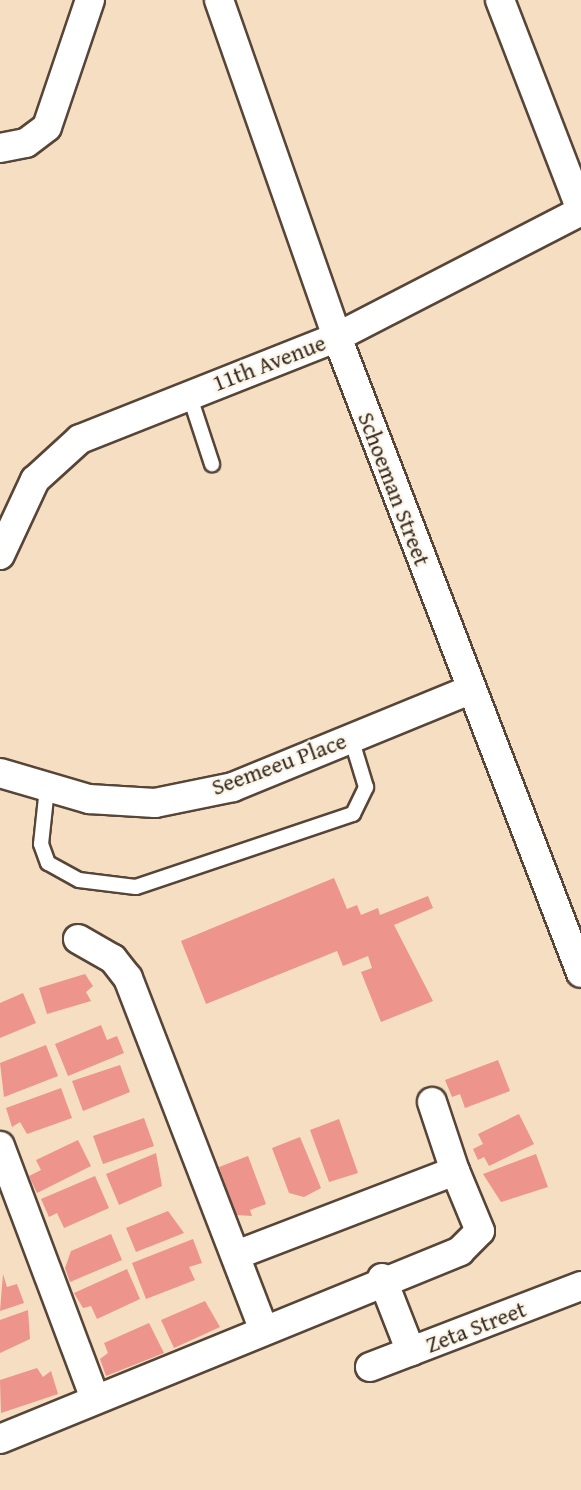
<!DOCTYPE html>
<style>
body{margin:0}
#map{position:relative;width:581px;height:1490px;overflow:hidden;background:#f5dec2;font-family:"Gentium Book Plus",serif}
div>[style]{position:absolute}
.building>*{inset:0;background:#ed948d}
.roads{filter:drop-shadow(2px 0 #574537) drop-shadow(-2px 0 #574537) drop-shadow(0 2px #574537) drop-shadow(0 -2px #574537)}
.lane>*{height:14px;margin:-7px;padding:0 7px;transform-origin:7px;border-radius:7px;background:#fff}
.street>*{height:28px;margin:-14px;padding:0 14px;transform-origin:14px;border-radius:14px;background:#fff}
span{translate:-50% -50%;white-space:nowrap;text-align:center;line-height:1.15;-webkit-text-stroke:5px #fbf7ec;paint-order:stroke}
.street-label{font-size:23px;color:#3b2a1e}
</style>
<div id="map">
<div class="building">
<div style="clip-path:polygon(334px 878px,347px 909px,357px 905px,361px 915px,378px 908px,380px 915px,428px 896px,433px 908px,394px 925px,433px 1001px,381px 1022px,361px 972px,372px 968px,368px 956px,343px 966px,337px 951px,206px 1004px,181px 941px)"></div>
<div style="clip-path:polygon(85px 974px,93px 986px,86px 992px,91px 1001px,47px 1014px,39px 988px)"></div>
<div style="clip-path:polygon(23px 993px,36px 1023px,0 1038px,0 1003px)"></div>
<div style="clip-path:polygon(101px 1025px,107px 1040px,117px 1036px,124px 1053px,68px 1076px,55px 1044px)"></div>
<div style="clip-path:polygon(46px 1045px,58px 1076px,4px 1097px,0 1063px)"></div>
<div style="clip-path:polygon(498px 1060px,510px 1091px,465px 1108px,460px 1094px,452px 1097px,445px 1080px)"></div>
<div style="clip-path:polygon(120px 1065px,130px 1092px,83px 1111px,72px 1081px)"></div>
<div style="clip-path:polygon(61px 1088px,72px 1118px,27px 1134px,20px 1122px,12px 1127px,6px 1108px)"></div>
<div style="clip-path:polygon(519px 1114px,534px 1144px,489px 1166px,484px 1157px,478px 1160px,473px 1149px,483px 1144px,478px 1134px)"></div>
<div style="clip-path:polygon(144px 1118px,154px 1146px,103px 1164px,93px 1136px)"></div>
<div style="clip-path:polygon(339px 1119px,358px 1173px,329px 1182px,310px 1130px)"></div>
<div style="clip-path:polygon(300px 1137px,321px 1188px,304px 1197px,289px 1193px,272px 1148px)"></div>
<div style="clip-path:polygon(78px 1140px,91px 1166px,37px 1193px,29px 1176px,41px 1170px,36px 1160px)"></div>
<div style="clip-path:polygon(156px 1153px,162px 1186px,119px 1205px,106px 1174px)"></div>
<div style="clip-path:polygon(536px 1154px,548px 1187px,501px 1202px,483px 1174px)"></div>
<div style="clip-path:polygon(248px 1156px,266px 1204px,250px 1210px,252px 1216px,236px 1215px,219px 1167px)"></div>
<div style="clip-path:polygon(95px 1176px,109px 1208px,64px 1228px,57px 1213px,49px 1217px,41px 1199px)"></div>
<div style="clip-path:polygon(168px 1211px,184px 1233px,136px 1252px,126px 1228px)"></div>
<div style="clip-path:polygon(111px 1234px,122px 1260px,70px 1282px,65px 1268px,71px 1251px)"></div>
<div style="clip-path:polygon(193px 1239px,202px 1263px,189px 1267px,195px 1280px,146px 1299px,132px 1263px)"></div>
<div style="clip-path:polygon(127px 1269px,140px 1299px,97px 1319px,91px 1306px,83px 1308px,74px 1293px)"></div>
<div style="clip-path:polygon(3px 1274px,7px 1287px,17px 1284px,24px 1303px,0 1311px)"></div>
<div style="clip-path:polygon(205px 1301px,220px 1327px,174px 1348px,161px 1320px)"></div>
<div style="clip-path:polygon(28px 1310px,30px 1339px,0 1353px,0 1320px)"></div>
<div style="clip-path:polygon(149px 1323px,164px 1353px,106px 1376px,100px 1359px,108px 1353px,104px 1343px)"></div>
<div style="clip-path:polygon(37px 1368px,43px 1377px,51px 1371px,58px 1394px,1px 1413px,0 1380px)"></div>
</div>
<div class="roads">
<div class="lane">
<div style="left:189px;top:394px;width:74px;rotate:71.8deg"></div>
<div style="left:47px;top:788px;width:56px;rotate:96.1deg"></div>
<div style="left:41px;top:844px;width:20px;rotate:70deg"></div>
<div style="left:48px;top:863px;width:35px;rotate:29deg"></div>
<div style="left:79px;top:880px;width:57px;rotate:7deg"></div>
<div style="left:136px;top:887px;width:229px;rotate:-18.6deg"></div>
<div style="left:353px;top:814px;width:30px;rotate:-64deg"></div>
<div style="left:366px;top:787px;width:51px;rotate:-107deg"></div>
</div>
<div class="street">
<div style="left:219px;top:0;width:357px;rotate:70.7deg"></div>
<div style="left:337px;top:337px;width:681px;rotate:69.01deg"></div>
<div style="left:500px;top:0;width:225px;rotate:68.9deg"></div>
<div style="left:0;top:148px;width:26px;rotate:-11deg"></div>
<div style="left:26px;top:143px;width:26px;rotate:-37deg"></div>
<div style="left:47px;top:127px;width:134px;rotate:-71.3deg"></div>
<div style="left:0;top:555px;width:83px;rotate:-65deg"></div>
<div style="left:35px;top:480px;width:61px;rotate:-42.3deg"></div>
<div style="left:80px;top:439px;width:277px;rotate:-21.6deg"></div>
<div style="left:337px;top:337px;width:275px;rotate:-27.3deg"></div>
<div style="left:0;top:773px;width:93px;rotate:16.3deg"></div>
<div style="left:89px;top:799px;width:66px;rotate:3.5deg"></div>
<div style="left:155px;top:803px;width:80px;rotate:-11.6deg"></div>
<div style="left:233px;top:787px;width:255px;rotate:-22.3deg"></div>
<div style="left:78px;top:939px;width:40px;rotate:29.7deg"></div>
<div style="left:113px;top:959px;width:24px;rotate:52deg"></div>
<div style="left:128px;top:978px;width:375px;rotate:68.9deg"></div>
<div style="left:432px;top:1102px;width:73px;rotate:71.6deg"></div>
<div style="left:0;top:1146px;width:270px;rotate:69.4deg"></div>
<div style="left:382px;top:1278px;width:79px;rotate:68.6deg"></div>
<div style="left:370px;top:1367px;width:226px;rotate:-21deg"></div>
<div style="left:0;top:1439px;width:497px;rotate:-22.2deg"></div>
<div style="left:460px;top:1251px;width:28px;rotate:-45deg"></div>
<div style="left:480px;top:1231px;width:65px;rotate:-112.6deg"></div>
<div style="left:455px;top:1171px;width:235px;rotate:159deg"></div>
</div>
</div>
<div class="street-label">
<span style="left:269px;top:363px;rotate:-21deg">11th Avenue</span>
<span style="left:394px;top:489px;rotate:69deg">Schoeman Street</span>
<span style="left:279px;top:764px;rotate:-20deg">Seemeeu Place</span>
<span style="left:476px;top:1327px;rotate:-21deg">Zeta Street</span>
</div>
</div>
